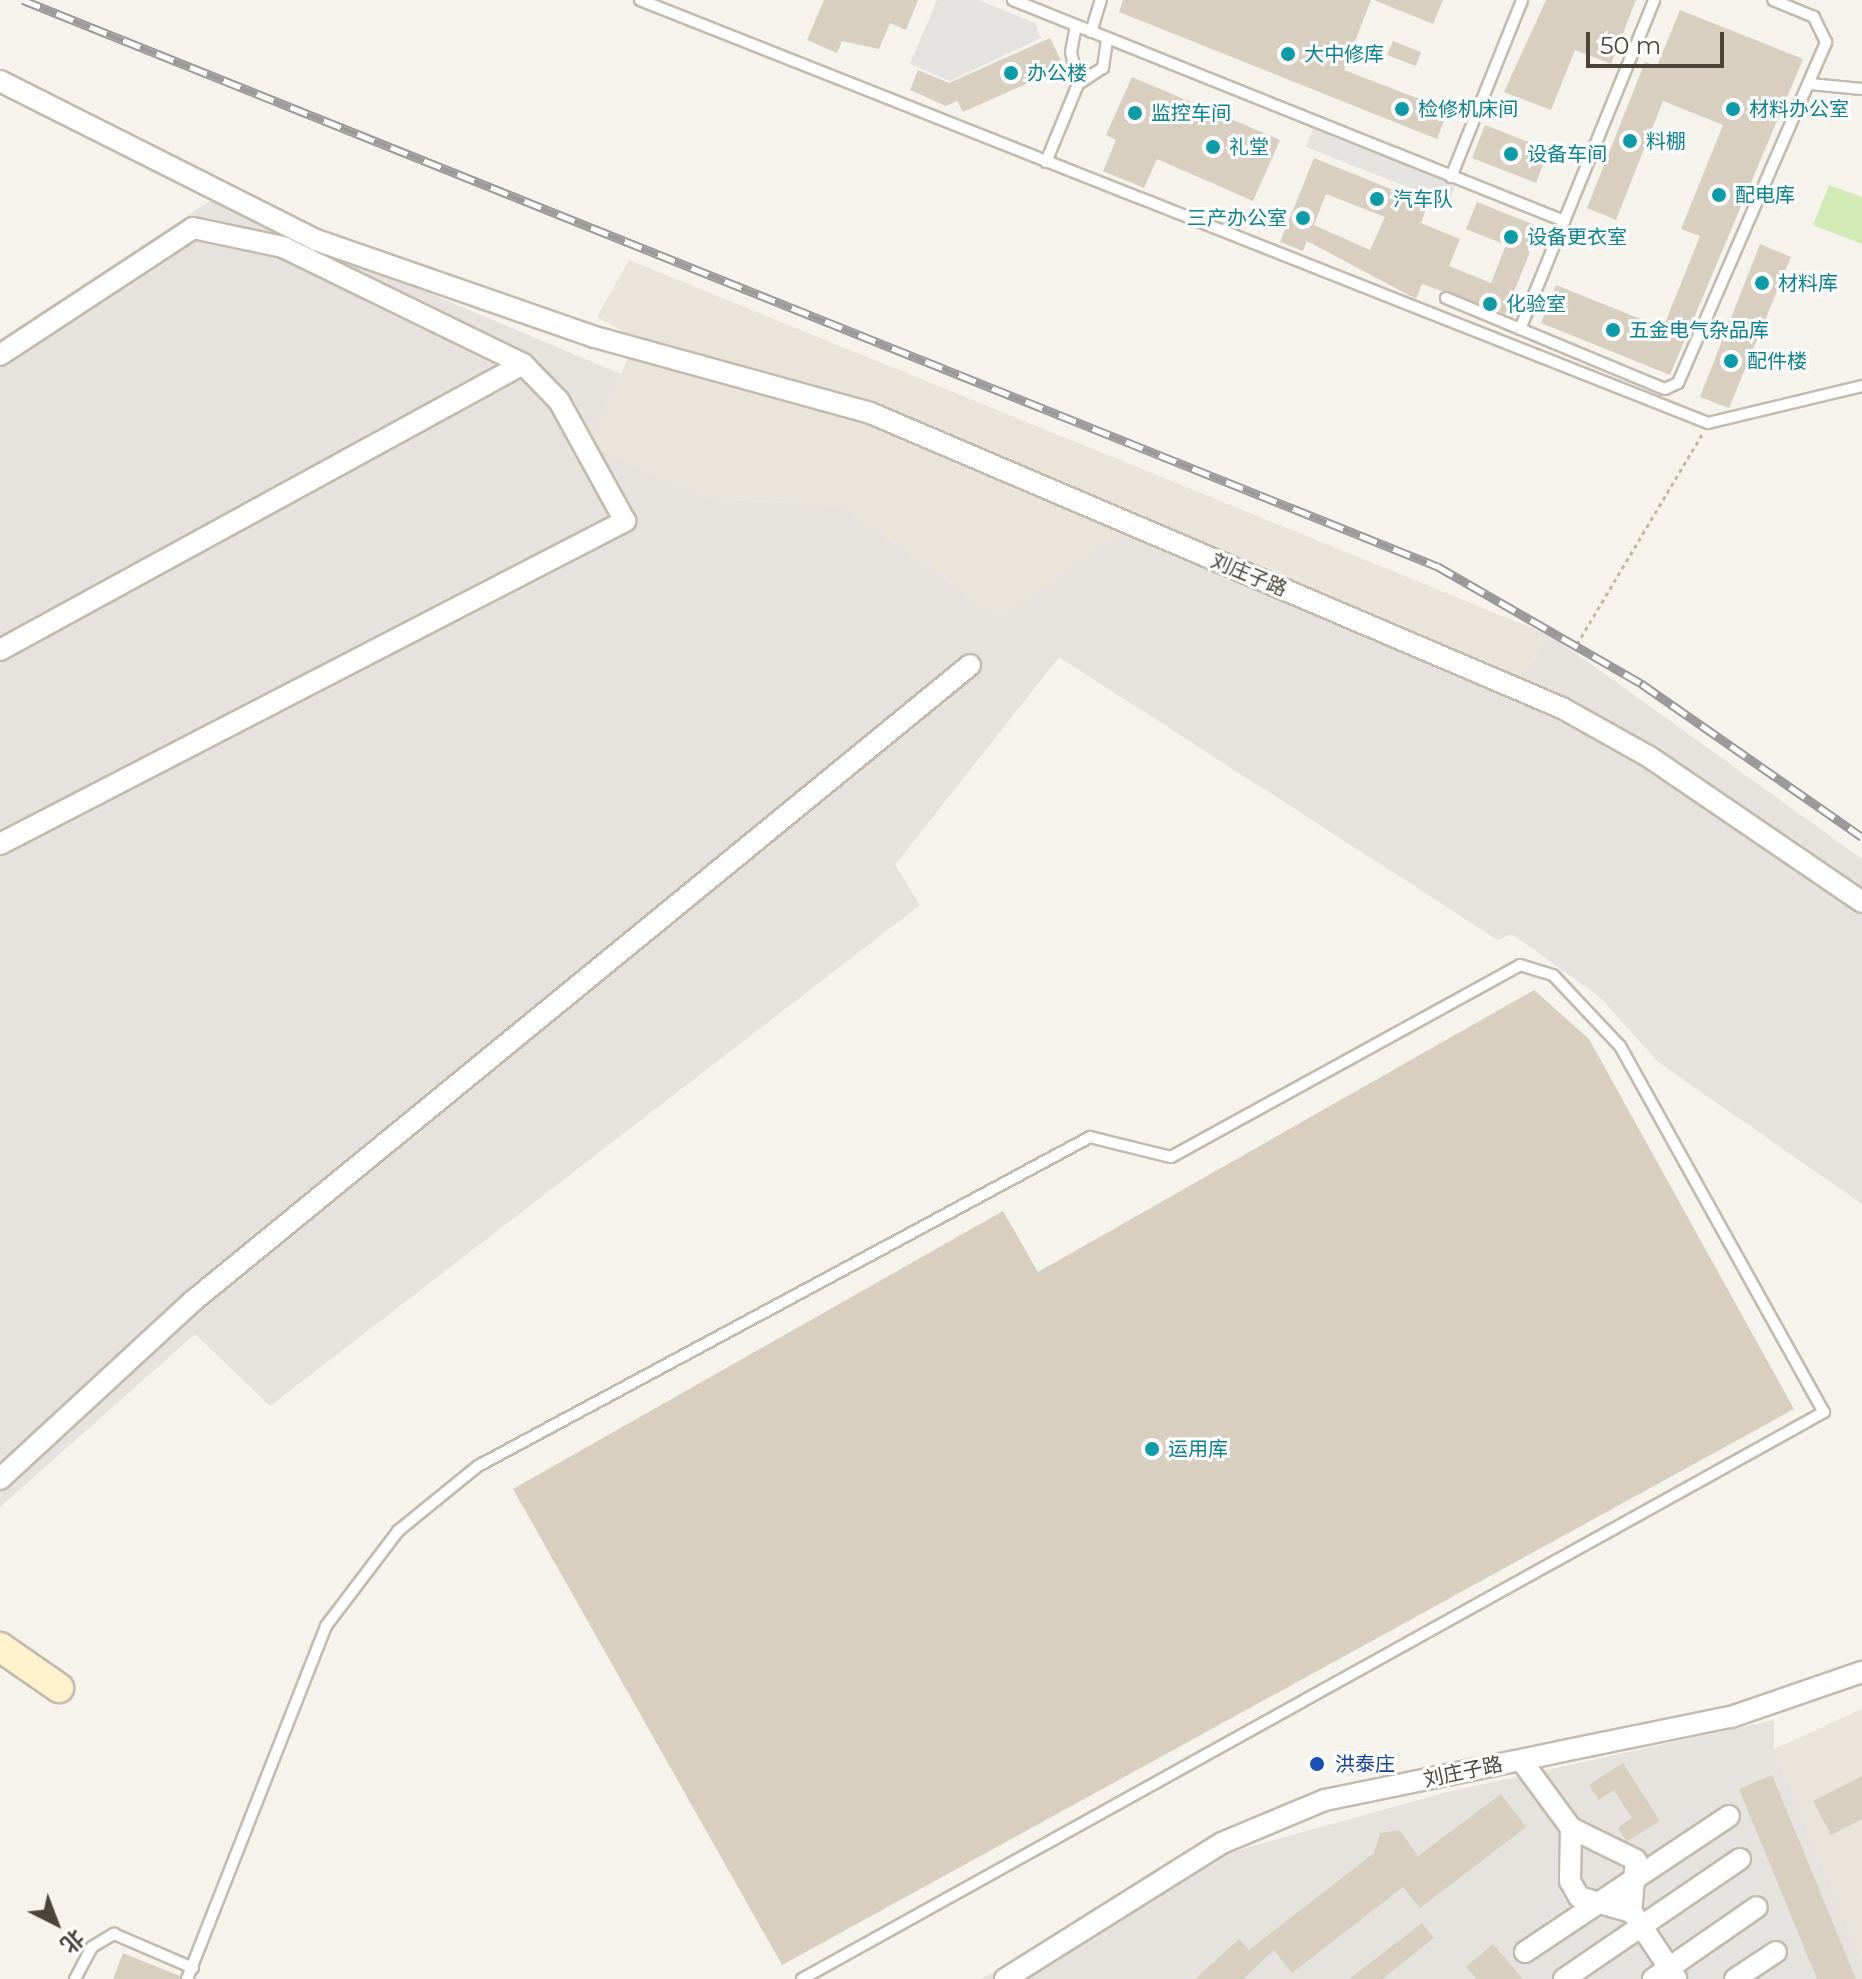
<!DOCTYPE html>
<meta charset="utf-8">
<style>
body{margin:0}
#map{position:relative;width:1862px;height:1979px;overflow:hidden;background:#f6f3ec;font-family:Montserrat,"Noto Sans SC",sans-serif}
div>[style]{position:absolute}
.residential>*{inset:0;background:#eae5da}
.industrial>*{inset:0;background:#e6e2dd}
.green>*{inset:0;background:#d2eab5}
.parking>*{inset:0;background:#e5e3e0}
.building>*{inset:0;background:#d8cfc1}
.path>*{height:3px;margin-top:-1.5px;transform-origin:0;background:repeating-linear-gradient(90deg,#c4b79f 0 4px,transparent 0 8px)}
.roads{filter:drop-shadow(2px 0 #c2bbae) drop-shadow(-2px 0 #c2bbae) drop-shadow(0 2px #c2bbae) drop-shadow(0 -2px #c2bbae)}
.lane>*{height:10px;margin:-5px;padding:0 5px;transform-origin:5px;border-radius:5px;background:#fff}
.street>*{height:20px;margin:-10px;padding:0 10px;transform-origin:10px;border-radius:10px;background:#fff}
.secondary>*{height:28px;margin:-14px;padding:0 14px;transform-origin:14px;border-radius:14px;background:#fff3cd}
.rail>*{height:9px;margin-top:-4.5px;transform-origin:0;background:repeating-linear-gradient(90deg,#fff 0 18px,#9a9a9a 0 36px);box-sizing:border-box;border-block:2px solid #9a9a9a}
.dots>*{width:22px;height:22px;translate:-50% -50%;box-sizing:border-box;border:4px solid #fff;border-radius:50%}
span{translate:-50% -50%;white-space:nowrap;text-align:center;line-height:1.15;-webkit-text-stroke:6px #fff;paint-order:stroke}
.culture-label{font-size:20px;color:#0d838f}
.left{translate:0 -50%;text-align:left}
.right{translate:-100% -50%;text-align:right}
.street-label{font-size:20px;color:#4b4439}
.transit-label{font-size:20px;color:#164399}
.north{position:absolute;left:16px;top:1883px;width:80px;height:80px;-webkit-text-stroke:6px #fff;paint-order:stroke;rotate:138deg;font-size:22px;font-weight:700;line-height:32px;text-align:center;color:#4b4439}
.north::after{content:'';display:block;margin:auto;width:28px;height:36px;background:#4b4439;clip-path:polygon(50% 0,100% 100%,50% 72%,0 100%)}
.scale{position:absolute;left:1586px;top:32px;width:138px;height:36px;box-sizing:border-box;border:4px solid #4b4439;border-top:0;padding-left:10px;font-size:24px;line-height:28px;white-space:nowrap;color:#4b4439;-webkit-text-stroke:6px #fff;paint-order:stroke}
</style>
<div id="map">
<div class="residential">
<div style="clip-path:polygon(629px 260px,1552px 636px,1520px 675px,1141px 520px,1000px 618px,842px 506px,710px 499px,587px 445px,637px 339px,597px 317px)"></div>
<div style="clip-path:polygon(1862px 1709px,1862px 1960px,1774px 1749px)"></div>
</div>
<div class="industrial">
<div style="clip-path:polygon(210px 201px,621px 374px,588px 445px,710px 499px,842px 506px,1000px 618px,1141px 519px,1520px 675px,1552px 636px,1862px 859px,1862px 1204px,1658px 1062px,1601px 998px,1512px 934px,1498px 940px,1059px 657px,895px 865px,920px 905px,270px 1406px,195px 1334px,0 1507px,0 339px)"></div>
<div style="clip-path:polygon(1774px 1720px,1774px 1749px,1862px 1960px,1862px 1979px,980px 1979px,1228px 1853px,1447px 1792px)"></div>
</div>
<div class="green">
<div style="clip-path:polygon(1829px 185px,1862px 197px,1862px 244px,1813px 225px)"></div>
</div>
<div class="parking">
<div style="clip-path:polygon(937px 0,979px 0,1035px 23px,1041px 38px,950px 81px,910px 64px)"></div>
<div style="clip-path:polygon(1313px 129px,1456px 185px,1448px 203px,1306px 147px)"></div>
<div style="clip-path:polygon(1727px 1788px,1808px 1979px,1534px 1979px,1499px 1938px)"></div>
</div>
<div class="building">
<div style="clip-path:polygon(824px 0,918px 0,906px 30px,890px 23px,879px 49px,842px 41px,837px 53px,807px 40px)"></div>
<div style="clip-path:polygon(1123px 0,1371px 0,1344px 70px,1448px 110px,1437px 139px,1119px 12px)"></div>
<div style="clip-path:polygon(1374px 0,1443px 0,1433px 24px)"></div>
<div style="clip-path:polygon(1546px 0,1636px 0,1611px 64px,1575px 50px,1551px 110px,1504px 92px)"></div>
<div style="clip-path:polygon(1680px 10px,1803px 59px,1670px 375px,1541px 323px,1556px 285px,1663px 328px,1700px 236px,1681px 229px,1723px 125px,1663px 101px,1616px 220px,1587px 208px,1645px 62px,1657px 66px)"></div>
<div style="clip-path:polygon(1050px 38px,1064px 67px,963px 112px,957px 101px,946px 106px,910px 90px,918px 70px,949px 83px)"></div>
<div style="clip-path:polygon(1393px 41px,1421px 52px,1416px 66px,1387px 55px)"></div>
<div style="clip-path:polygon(1132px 77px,1280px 140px,1253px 201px,1157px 159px,1144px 188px,1103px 171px,1116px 140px,1106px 135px)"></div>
<div style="clip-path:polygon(1485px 125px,1549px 150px,1536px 183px,1472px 158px)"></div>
<div style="clip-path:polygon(evenodd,1314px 158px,1428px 204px,1421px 223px,1460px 239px,1449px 266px,1491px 283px,1506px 245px,1466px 229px,1477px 202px,1540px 227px,1505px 314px,1422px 284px,1416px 299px,1307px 241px,1303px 251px,1280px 242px,1314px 158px,1326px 194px,1385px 217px,1370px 250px,1314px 225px,1326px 194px)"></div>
<div style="clip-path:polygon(1760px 244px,1791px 257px,1729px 408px,1700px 397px)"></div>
<div style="clip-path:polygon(1534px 990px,1589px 1039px,1794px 1409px,782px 1965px,513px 1489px,1003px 1211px,1038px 1272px)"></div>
<div style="clip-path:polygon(1623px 1763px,1660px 1821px,1627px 1841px,1618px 1828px,1632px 1818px,1614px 1790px,1599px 1800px,1589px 1785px)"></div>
<div style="clip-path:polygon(1772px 1775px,1856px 1979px,1817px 1979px,1739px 1789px)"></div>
<div style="clip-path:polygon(1862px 1776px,1862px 1819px,1831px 1835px,1813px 1801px)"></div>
<div style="clip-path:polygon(1501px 1794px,1526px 1827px,1420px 1908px,1403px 1887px,1292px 1973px,1274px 1950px,1243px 1979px,1195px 1979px,1239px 1939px,1249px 1950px,1374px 1853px,1380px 1833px,1399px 1830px,1418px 1856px)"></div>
<div style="clip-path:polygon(1422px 1923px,1434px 1938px,1382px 1979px,1349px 1979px)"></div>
<div style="clip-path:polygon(1493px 1944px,1523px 1979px,1477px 1979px,1466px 1967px)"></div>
<div style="clip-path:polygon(123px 1953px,180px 1976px,179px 1979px,113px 1979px)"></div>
</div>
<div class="path">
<div style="left:1577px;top:644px;width:244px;rotate:-59.2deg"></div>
</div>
<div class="roads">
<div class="lane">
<div style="left:640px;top:0;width:1149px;rotate:21.61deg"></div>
<div style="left:1708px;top:423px;width:158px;rotate:-13.5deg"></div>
<div style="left:1013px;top:0;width:594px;rotate:21.86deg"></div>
<div style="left:1076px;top:26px;width:26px;rotate:101deg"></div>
<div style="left:1071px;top:52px;width:33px;rotate:78deg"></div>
<div style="left:1091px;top:32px;width:34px;rotate:-73deg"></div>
<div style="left:1810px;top:84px;width:52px;rotate:5.5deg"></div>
<div style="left:1046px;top:162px;width:84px;rotate:-67.7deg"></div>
<div style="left:1078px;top:84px;width:30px;rotate:-33deg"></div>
<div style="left:1103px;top:68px;width:30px;rotate:-82deg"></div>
<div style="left:1451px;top:177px;width:191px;rotate:-68.1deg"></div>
<div style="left:1446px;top:298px;width:237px;rotate:22.6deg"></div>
<div style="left:1665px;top:389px;width:14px;rotate:-25deg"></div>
<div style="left:1678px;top:383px;width:372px;rotate:-66.5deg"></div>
<div style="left:1826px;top:42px;width:28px;rotate:-116deg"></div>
<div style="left:1814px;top:17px;width:44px;rotate:-157.5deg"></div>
<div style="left:1520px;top:329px;width:355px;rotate:-67.8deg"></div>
<div style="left:75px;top:1979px;width:36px;rotate:-62deg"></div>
<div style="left:92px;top:1947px;width:26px;rotate:-31deg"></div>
<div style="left:114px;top:1934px;width:86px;rotate:23.3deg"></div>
<div style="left:187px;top:1979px;width:379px;rotate:-68.5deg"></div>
<div style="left:326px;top:1626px;width:119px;rotate:-52.8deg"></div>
<div style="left:398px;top:1531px;width:103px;rotate:-39.1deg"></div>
<div style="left:478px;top:1466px;width:695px;rotate:-28.26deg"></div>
<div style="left:1090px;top:1137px;width:83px;rotate:13.9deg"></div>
<div style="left:1171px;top:1157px;width:398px;rotate:-28.8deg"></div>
<div style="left:1520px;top:965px;width:34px;rotate:17deg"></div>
<div style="left:1553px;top:975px;width:98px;rotate:46.7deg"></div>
<div style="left:1620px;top:1046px;width:419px;rotate:60.9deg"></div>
<div style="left:1824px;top:1412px;width:1169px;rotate:150.98deg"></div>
</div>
<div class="street">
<div style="left:0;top:81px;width:354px;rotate:26.7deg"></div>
<div style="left:316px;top:240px;width:295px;rotate:19.2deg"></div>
<div style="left:595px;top:337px;width:283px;rotate:15.4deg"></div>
<div style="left:868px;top:412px;width:754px;rotate:23.1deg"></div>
<div style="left:1562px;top:708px;width:98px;rotate:29.2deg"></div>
<div style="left:1648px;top:756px;width:259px;rotate:34.3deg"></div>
<div style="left:0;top:355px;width:231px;rotate:-33.3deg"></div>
<div style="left:193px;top:228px;width:92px;rotate:11.9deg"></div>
<div style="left:283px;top:247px;width:267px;rotate:26deg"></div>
<div style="left:523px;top:364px;width:596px;rotate:151.33deg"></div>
<div style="left:0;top:844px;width:704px;rotate:-27.33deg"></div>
<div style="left:625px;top:521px;width:137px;rotate:-118.8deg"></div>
<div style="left:559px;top:401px;width:52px;rotate:-134.2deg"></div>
<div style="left:0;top:1479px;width:263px;rotate:-42.7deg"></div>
<div style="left:193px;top:1301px;width:1004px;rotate:-39.3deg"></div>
<div style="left:1521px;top:1760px;width:84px;rotate:53.7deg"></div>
<div style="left:1571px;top:1828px;width:53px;rotate:91.1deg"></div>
<div style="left:1570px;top:1881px;width:18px;rotate:61deg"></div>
<div style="left:1579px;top:1897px;width:54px;rotate:16.1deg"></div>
<div style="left:1631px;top:1912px;width:52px;rotate:-84.5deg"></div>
<div style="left:1636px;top:1860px;width:72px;rotate:-153.8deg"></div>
<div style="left:1634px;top:1915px;width:76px;rotate:56.3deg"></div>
<div style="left:1525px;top:1952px;width:245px;rotate:-33.7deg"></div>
<div style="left:1005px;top:1979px;width:256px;rotate:-32.1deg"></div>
<div style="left:1222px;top:1843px;width:112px;rotate:-22.7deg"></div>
<div style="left:1325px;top:1800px;width:414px;rotate:-11.6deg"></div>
<div style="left:1731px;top:1717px;width:139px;rotate:-19deg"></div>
<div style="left:1564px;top:1979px;width:213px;rotate:-34.3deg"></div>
<div style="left:1653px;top:1979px;width:126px;rotate:-34.7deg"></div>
<div style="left:1735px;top:1979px;width:49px;rotate:-33.4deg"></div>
</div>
<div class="secondary">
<div style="left:0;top:1647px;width:72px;rotate:34.8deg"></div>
</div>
</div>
<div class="rail">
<div style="left:23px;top:0;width:1523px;rotate:21.82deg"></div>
<div style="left:1437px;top:566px;width:237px;rotate:29.9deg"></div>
<div style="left:1642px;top:684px;width:268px;rotate:34.8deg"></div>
</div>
<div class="dots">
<div style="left:1288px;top:54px;background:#0f9aa8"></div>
<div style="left:1011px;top:73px;background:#0f9aa8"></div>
<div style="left:1402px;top:109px;background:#0f9aa8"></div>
<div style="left:1733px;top:109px;background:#0f9aa8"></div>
<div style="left:1135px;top:113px;background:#0f9aa8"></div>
<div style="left:1630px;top:141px;background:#0f9aa8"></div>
<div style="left:1213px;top:147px;background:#0f9aa8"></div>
<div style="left:1511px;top:154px;background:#0f9aa8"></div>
<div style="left:1719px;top:195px;background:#0f9aa8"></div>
<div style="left:1377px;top:199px;background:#0f9aa8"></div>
<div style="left:1303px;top:218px;background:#0f9aa8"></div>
<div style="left:1511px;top:237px;background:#0f9aa8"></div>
<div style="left:1762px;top:283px;background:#0f9aa8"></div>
<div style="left:1490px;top:304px;background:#0f9aa8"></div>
<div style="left:1613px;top:330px;background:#0f9aa8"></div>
<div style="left:1731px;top:361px;background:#0f9aa8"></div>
<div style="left:1152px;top:1449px;background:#0f9aa8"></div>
<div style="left:1317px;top:1764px;background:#1a4fb4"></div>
</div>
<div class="culture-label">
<span class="left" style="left:1304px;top:54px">大中修库</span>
<span class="left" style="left:1027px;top:73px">办公楼</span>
<span class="left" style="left:1418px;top:109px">检修机床间</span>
<span class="left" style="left:1749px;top:109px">材料办公室</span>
<span class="left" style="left:1151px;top:113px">监控车间</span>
<span class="left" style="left:1646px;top:141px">料棚</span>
<span class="left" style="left:1229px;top:147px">礼堂</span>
<span class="left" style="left:1527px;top:154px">设备车间</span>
<span class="left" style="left:1735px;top:195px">配电库</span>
<span class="left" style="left:1393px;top:199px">汽车队</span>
<span class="right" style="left:1287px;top:218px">三产办公室</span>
<span class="left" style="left:1527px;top:237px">设备更衣室</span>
<span class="left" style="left:1778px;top:283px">材料库</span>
<span class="left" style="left:1506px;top:304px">化验室</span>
<span class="left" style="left:1629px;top:330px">五金电气杂品库</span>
<span class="left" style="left:1747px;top:361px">配件楼</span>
<span class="left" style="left:1168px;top:1449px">运用库</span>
</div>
<div class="street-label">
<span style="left:1249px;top:575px;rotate:23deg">刘庄子路</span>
<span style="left:1463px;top:1772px;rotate:-12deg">刘庄子路</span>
</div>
<div class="transit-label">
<span class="left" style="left:1335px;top:1764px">洪泰庄</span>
</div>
<div class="north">北</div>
<div class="scale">50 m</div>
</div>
